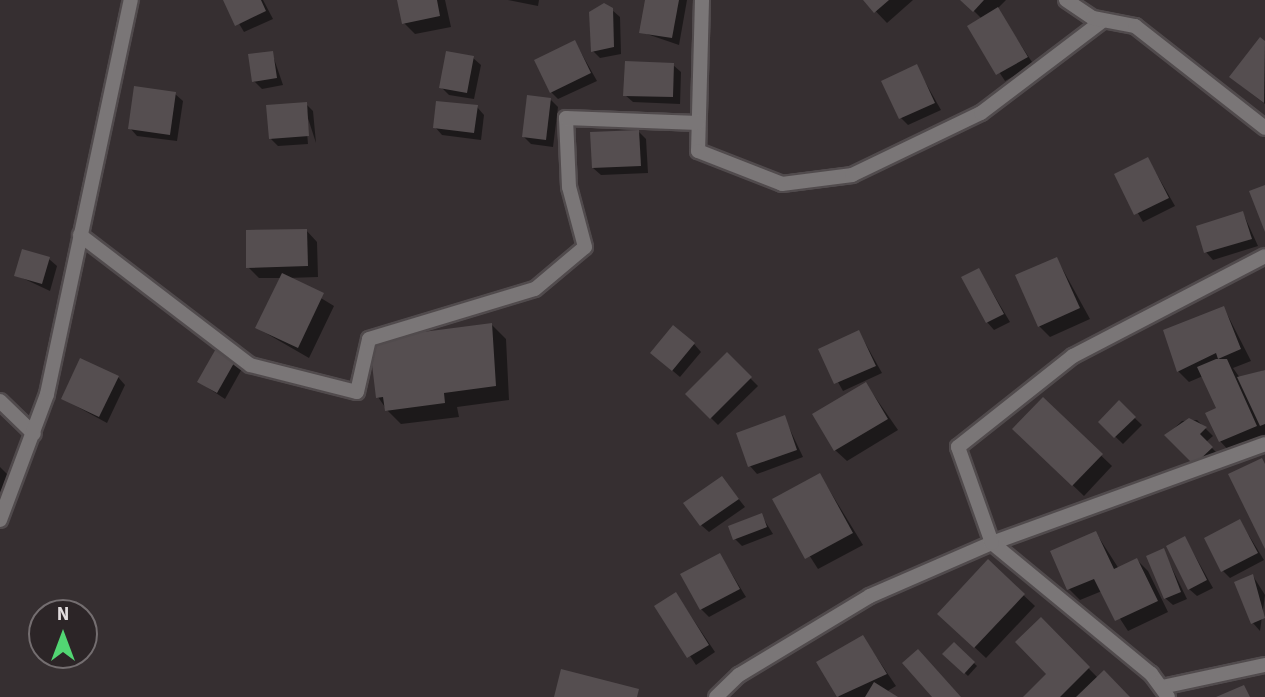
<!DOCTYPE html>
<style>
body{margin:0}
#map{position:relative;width:1265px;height:697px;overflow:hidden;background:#362f31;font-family:"Source Sans 3",sans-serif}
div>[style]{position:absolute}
.shadow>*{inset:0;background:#0007}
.building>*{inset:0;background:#554e50}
.roads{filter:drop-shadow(2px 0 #514b4d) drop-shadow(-2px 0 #514b4d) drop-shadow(0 2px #514b4d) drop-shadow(0 -2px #514b4d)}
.street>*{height:14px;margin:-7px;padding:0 7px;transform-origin:7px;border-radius:7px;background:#7a7677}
span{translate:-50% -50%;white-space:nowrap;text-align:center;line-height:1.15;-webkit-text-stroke:6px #2c2527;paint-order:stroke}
.north{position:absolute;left:28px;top:599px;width:70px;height:70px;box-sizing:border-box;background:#2c2527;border:2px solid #746e70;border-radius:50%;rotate:0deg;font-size:19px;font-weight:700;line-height:28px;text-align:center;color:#e1dcdd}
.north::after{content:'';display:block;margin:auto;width:24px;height:32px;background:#52d673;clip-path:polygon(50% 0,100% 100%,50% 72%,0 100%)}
</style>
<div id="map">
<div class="shadow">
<div style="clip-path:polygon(225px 0,263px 0,273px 19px,244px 32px)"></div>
<div style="clip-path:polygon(399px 0,445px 0,451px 27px,415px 34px,404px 23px)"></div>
<div style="clip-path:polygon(508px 0,539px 0,538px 6px)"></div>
<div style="clip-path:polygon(647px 0,687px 0,679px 45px,641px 32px)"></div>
<div style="clip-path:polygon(865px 0,913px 0,887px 23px)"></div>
<div style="clip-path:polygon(963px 0,1006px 0,997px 9px,1034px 65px,1005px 81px,969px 26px,982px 19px)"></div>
<div style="clip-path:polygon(612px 10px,620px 17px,621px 54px,600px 58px,593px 51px)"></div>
<div style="clip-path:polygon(1261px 40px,1265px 43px,1265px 104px,1239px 84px)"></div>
<div style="clip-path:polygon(575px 42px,597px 81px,558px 99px,551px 92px)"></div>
<div style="clip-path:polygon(272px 53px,283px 85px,262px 89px,254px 81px)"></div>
<div style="clip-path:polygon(473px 58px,481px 65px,474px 99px,449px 95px,441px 87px)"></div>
<div style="clip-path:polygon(673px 65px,681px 72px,680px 104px,633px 102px,625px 95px)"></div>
<div style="clip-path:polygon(916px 66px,941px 110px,908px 125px,901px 118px)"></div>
<div style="clip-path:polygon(175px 94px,183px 101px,177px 141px,137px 136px,130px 128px)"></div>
<div style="clip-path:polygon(551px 100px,558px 107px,553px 147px,531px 144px,523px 136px)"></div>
<div style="clip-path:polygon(306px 104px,313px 111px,316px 143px,305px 109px,308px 144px,278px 146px,271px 139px)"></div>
<div style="clip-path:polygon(477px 107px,484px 115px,481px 140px,442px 135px,435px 127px)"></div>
<div style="clip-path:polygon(639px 132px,646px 139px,648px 173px,601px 175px,593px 168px)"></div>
<div style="clip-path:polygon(1148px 159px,1175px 206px,1143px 222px,1116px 175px)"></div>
<div style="clip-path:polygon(1243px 213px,1258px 246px,1213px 260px,1206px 252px)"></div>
<div style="clip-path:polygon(306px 230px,317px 242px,318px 277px,288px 278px,334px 306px,309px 358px,257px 328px,281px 278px,259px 278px,248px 267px)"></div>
<div style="clip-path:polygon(49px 259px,57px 266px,50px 291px,16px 275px)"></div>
<div style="clip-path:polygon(1057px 259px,1090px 319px,1050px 337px,1039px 326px)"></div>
<div style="clip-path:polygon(979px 270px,1010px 322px,994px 330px,987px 322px)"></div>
<div style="clip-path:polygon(1224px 308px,1251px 361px,1233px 368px,1240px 378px,1265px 370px,1265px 438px,1231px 453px,1220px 441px,1218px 409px,1203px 376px,1189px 382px,1178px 371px)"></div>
<div style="clip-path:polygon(492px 325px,506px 339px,509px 400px,457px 407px,459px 417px,401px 424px,387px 410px,378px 397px)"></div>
<div style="clip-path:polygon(859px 332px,882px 373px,843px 391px,820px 350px)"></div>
<div style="clip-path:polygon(222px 341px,248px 358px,225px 399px,199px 382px)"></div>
<div style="clip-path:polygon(694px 344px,701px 352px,680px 377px,660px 360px)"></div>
<div style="clip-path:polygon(727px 355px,758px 386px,718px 425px,687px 394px)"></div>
<div style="clip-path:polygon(118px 377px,125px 385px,107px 423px,63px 399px)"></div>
<div style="clip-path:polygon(866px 384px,898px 430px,847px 461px,835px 450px)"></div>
<div style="clip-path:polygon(1043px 400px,1112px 466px,1084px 496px,1014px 429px)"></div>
<div style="clip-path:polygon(1119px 403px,1142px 425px,1123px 444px,1100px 422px)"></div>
<div style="clip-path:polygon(784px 417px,803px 457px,757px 474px,750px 466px)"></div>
<div style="clip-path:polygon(1197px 420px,1213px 436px,1206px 442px,1219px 455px,1202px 471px,1167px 435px,1182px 421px)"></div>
<div style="clip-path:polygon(0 467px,9px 476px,0 493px)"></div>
<div style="clip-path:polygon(820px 475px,863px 545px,818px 569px,774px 500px)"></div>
<div style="clip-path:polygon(722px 478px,745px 507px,709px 532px,701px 525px)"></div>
<div style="clip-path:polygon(761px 515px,773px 534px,742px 546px,735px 539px)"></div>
<div style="clip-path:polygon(1240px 521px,1264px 560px,1230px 578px,1223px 571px)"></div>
<div style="clip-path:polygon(1096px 533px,1119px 569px,1137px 560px,1148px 571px,1168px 612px,1128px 631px,1102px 591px,1080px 600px,1069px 589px)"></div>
<div style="clip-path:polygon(1185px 538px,1213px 588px,1197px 596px,1189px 589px)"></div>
<div style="clip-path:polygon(1163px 550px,1187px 599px,1173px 605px,1165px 598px)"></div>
<div style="clip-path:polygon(720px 555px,746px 597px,709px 617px,701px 609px)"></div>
<div style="clip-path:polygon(988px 562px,1035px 606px,986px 658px,951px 625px)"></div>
<div style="clip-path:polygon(1253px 576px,1265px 595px,1260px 631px,1253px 623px)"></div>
<div style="clip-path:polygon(676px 594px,715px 652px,696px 665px,657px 606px)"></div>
<div style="clip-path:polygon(1041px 620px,1098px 678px,1128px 697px,1026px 697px,1049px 674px)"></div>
<div style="clip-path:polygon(863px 637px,896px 686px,886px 692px,895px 697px,839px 697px,819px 663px)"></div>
<div style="clip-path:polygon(954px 644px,977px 666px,968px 676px,945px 654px)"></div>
</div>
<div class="building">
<div style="clip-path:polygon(223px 0,261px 0,266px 11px,235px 26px)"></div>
<div style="clip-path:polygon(397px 0,437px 0,440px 16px,402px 24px)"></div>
<div style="clip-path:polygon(645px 0,679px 0,672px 38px,639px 33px)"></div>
<div style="clip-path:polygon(863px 0,889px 0,874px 13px)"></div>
<div style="clip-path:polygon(960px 0,984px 0,973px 12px)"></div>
<div style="clip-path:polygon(604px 3px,613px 8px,614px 47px,591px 52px,589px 12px)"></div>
<div style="clip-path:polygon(998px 7px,1028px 57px,996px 75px,967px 26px)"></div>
<div style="clip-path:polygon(1260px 37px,1265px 41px,1264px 103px,1229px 77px)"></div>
<div style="clip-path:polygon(575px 40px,591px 73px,550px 93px,534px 60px)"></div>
<div style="clip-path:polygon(273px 51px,277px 78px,252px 82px,248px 54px)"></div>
<div style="clip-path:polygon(446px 51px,474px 56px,467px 93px,439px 88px)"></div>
<div style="clip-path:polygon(625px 61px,674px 63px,673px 97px,623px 96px)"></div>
<div style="clip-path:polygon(917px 64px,935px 103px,899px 119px,881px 81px)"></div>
<div style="clip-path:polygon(134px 86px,176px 92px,170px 135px,128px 129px)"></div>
<div style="clip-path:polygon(527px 95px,551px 98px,546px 140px,522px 137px)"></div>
<div style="clip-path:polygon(436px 101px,478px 105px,474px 133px,433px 128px)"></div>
<div style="clip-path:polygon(307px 102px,309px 136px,269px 139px,266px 105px)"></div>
<div style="clip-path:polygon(639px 130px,641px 166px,592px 168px,590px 132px)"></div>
<div style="clip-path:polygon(1148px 157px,1169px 198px,1134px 215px,1114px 174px)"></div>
<div style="clip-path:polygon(1265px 185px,1265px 232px,1249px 191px)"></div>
<div style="clip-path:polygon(1243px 211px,1252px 239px,1204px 253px,1196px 226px)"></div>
<div style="clip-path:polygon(307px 229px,308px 266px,246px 268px,246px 230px)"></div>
<div style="clip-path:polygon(22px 249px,50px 257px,42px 284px,14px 276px)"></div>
<div style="clip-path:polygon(1057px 257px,1080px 308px,1038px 327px,1015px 275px)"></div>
<div style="clip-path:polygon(979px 268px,1004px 314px,986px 323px,961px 277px)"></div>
<div style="clip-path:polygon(282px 273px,324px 293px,298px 348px,255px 328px)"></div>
<div style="clip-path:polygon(1224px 306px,1241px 349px,1218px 359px,1216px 353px,1177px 372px,1163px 330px)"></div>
<div style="clip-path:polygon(492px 323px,496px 386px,444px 393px,445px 403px,385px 411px,383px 397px,376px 398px,369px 339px)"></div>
<div style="clip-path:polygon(673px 325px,695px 343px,672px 371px,650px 353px)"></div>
<div style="clip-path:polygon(859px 330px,876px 366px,834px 384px,818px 349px)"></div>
<div style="clip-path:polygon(222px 338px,242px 349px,217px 393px,197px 382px)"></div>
<div style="clip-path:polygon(727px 352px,752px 377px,710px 419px,685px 394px)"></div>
<div style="clip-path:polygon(80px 358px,119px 376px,99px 417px,61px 399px)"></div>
<div style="clip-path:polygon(1216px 359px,1227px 359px,1257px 426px,1219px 442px,1205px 413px,1216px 408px,1197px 367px)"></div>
<div style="clip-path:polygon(1265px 370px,1265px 424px,1260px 426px,1237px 377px)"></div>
<div style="clip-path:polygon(866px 382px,888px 419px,834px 451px,812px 414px)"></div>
<div style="clip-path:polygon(1043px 397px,1103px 454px,1072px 486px,1012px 429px)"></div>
<div style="clip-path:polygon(1119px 400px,1136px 417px,1114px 438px,1098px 422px)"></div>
<div style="clip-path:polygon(785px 415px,797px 450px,748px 467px,736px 433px)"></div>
<div style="clip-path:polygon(1189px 418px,1207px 427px,1200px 434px,1213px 447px,1194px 465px,1164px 435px)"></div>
<div style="clip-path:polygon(1262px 458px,1265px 464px,1265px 549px,1228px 474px)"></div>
<div style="clip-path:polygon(820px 473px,853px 533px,805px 559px,772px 499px)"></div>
<div style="clip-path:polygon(722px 476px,739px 499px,700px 526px,683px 503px)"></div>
<div style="clip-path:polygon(762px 513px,767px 527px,733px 540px,728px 526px)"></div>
<div style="clip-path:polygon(1240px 519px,1258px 553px,1221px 572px,1204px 538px)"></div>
<div style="clip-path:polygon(1096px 531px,1114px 569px,1137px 558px,1158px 601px,1115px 621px,1094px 579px,1067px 590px,1050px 551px)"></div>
<div style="clip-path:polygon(1185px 536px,1207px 580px,1188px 590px,1166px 546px)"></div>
<div style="clip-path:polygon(1164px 548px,1181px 592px,1164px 599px,1146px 556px)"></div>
<div style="clip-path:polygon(720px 553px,740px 589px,700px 610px,680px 574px)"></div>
<div style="clip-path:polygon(988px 559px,1025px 594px,974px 648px,937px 614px)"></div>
<div style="clip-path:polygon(1253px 574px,1265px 618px,1251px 624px,1234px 582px)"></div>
<div style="clip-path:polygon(676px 592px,709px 645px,687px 658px,654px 606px)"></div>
<div style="clip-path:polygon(1041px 617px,1090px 667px,1060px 697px,1023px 697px,1046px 674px,1015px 642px)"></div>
<div style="clip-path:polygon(863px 635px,887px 674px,837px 697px,816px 662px)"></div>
<div style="clip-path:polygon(954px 642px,975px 662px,964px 674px,942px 654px)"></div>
<div style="clip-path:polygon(918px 649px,961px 697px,932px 697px,902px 663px)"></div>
<div style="clip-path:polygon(561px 669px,639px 689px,637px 697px,554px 697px)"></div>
<div style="clip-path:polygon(1104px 670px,1130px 697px,1076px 697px)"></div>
<div style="clip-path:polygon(874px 682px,898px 697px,865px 697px)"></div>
<div style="clip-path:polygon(1244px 685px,1250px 697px,1216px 697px)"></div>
</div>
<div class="roads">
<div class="street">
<div style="left:702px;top:0;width:151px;rotate:91.5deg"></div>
<div style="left:698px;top:151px;width:90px;rotate:21.4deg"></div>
<div style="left:782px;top:184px;width:71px;rotate:-7.3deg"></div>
<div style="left:852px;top:175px;width:143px;rotate:-25.7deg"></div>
<div style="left:981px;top:113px;width:152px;rotate:-37.2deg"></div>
<div style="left:1066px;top:0;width:32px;rotate:34deg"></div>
<div style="left:1093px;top:18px;width:43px;rotate:10.8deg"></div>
<div style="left:1135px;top:26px;width:165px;rotate:38.1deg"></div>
<div style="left:80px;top:235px;width:214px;rotate:37.4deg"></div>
<div style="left:250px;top:365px;width:110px;rotate:14.2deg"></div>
<div style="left:357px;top:392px;width:54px;rotate:-77.2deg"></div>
<div style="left:369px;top:339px;width:173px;rotate:-16.8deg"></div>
<div style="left:535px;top:289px;width:65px;rotate:-40deg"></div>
<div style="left:585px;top:247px;width:62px;rotate:-104.9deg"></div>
<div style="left:569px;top:187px;width:69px;rotate:-92.5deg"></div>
<div style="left:566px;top:118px;width:132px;rotate:2.2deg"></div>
<div style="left:0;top:401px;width:47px;rotate:44.1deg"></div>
<div style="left:0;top:520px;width:134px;rotate:-69.5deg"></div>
<div style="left:47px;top:394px;width:403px;rotate:-78deg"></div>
<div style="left:1162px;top:687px;width:105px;rotate:-12.1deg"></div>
<div style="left:716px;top:697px;width:32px;rotate:-44deg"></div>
<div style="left:739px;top:675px;width:153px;rotate:-31.1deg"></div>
<div style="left:870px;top:596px;width:133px;rotate:-23.5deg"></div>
<div style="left:992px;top:543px;width:290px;rotate:-19.9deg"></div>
<div style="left:1168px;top:697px;width:29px;rotate:-126deg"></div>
<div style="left:1151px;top:674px;width:206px;rotate:-140.5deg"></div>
<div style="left:992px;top:543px;width:102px;rotate:-109.5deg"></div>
<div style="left:958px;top:447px;width:147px;rotate:-38.4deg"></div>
<div style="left:1073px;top:356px;width:216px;rotate:-27.5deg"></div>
</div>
</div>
<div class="north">N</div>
</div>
